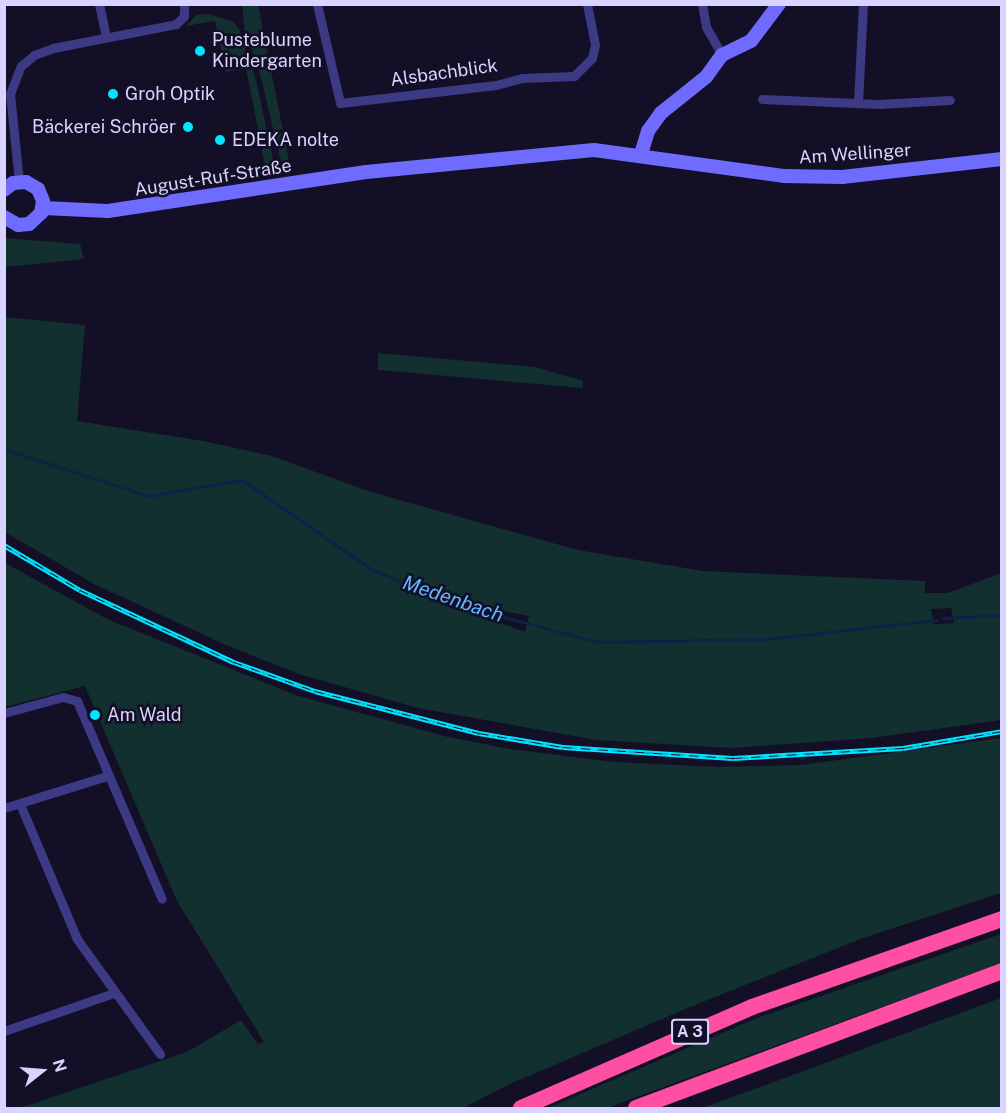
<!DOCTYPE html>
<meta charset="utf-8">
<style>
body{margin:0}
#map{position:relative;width:1006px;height:1113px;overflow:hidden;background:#130f26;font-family:"Public Sans",sans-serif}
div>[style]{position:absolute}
.green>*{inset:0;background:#12302f}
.stream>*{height:3px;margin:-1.5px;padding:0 1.5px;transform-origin:1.5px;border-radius:1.5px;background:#0c2248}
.street>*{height:9px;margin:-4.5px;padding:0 4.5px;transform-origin:4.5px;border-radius:4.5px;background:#3d3a85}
.secondary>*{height:14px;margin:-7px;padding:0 7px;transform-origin:7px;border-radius:7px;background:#6f6bff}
.highway>*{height:16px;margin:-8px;padding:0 8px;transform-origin:8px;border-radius:8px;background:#ff4fa3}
.rail>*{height:5px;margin-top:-2.5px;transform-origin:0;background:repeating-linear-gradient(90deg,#130f26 0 9px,#00e5ff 0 18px);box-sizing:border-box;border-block:2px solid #00e5ff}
.dots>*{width:16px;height:16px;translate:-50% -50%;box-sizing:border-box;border:3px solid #130f26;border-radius:50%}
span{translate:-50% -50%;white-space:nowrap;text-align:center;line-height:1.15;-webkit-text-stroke:5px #130f26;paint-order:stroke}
.shield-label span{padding:2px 4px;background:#130f26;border:2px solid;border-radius:4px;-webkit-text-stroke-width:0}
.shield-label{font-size:16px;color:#d9d4ff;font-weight:700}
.poi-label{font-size:18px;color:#d9d4ff}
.left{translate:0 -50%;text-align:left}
.right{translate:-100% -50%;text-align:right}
.street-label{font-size:18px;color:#d9d4ff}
.water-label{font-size:20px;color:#62b6ff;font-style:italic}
.frame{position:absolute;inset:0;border:6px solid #d9d4ff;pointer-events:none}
.north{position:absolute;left:12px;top:1041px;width:60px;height:60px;-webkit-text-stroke:4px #130f26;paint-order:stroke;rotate:73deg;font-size:16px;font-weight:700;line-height:24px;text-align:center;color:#d9d4ff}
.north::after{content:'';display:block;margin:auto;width:21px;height:27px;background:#d9d4ff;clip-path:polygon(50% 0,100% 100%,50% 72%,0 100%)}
</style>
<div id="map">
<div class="green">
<div style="clip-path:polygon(242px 5px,258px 5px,290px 166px,282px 167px,259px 69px,245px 32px)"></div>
<div style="clip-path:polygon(210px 14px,233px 22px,239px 29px,257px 84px,275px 169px,266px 171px,246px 68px,226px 72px,215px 21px,186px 26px,196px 15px)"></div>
<div style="clip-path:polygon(5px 238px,80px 244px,84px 259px,5px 267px)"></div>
<div style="clip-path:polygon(evenodd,4px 317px,85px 325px,77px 421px,203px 441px,272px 456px,371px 492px,578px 550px,703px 571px,925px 581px,925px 593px,948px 593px,1001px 573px,1001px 720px,872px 738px,732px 748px,596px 740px,418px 708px,302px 675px,228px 646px,92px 583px,5px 532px,4px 317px,421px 587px,463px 603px,529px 616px,525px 632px,419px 593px,421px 587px,4px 317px,951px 608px,954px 623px,934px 624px,931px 609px,951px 608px)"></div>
<div style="clip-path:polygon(378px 353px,535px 367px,583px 381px,583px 388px,378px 370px)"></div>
<div style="clip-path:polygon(5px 563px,107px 619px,298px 696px,448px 737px,510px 749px,614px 762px,719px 767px,801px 765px,1001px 738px,1001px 893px,863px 938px,690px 1007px,510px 1084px,463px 1108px,20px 1108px,187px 1052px,241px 1020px,258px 1044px,264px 1042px,177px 901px,85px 686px,5px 707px)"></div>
<div style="clip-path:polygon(1001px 934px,1001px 963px,607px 1108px,548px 1108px,757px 1018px)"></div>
<div style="clip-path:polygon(1001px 998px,1001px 1108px,702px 1108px,763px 1086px)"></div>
</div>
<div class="stream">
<div style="left:4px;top:449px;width:151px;rotate:18.1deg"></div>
<div style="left:148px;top:496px;width:95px;rotate:-9.7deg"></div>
<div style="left:242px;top:480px;width:157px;rotate:34.6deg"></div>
<div style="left:371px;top:569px;width:98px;rotate:22.1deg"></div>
<div style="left:462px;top:606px;width:141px;rotate:14.8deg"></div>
<div style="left:598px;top:642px;width:169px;rotate:-1deg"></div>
<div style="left:767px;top:639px;width:171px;rotate:-6.4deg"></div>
<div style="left:943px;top:618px;width:59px;rotate:-2.9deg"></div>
</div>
<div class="street">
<div style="left:99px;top:4px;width:34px;rotate:78deg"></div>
<div style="left:317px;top:4px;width:102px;rotate:76.9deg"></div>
<div style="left:340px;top:103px;width:157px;rotate:-6.6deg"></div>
<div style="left:496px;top:85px;width:27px;rotate:-15deg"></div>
<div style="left:522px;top:78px;width:52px;rotate:-2.2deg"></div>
<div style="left:574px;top:76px;width:25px;rotate:-45deg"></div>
<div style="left:592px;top:58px;width:13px;rotate:-77deg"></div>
<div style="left:595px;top:45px;width:42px;rotate:-101deg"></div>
<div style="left:702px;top:4px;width:23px;rotate:80deg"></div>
<div style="left:706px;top:27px;width:32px;rotate:60deg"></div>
<div style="left:762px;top:99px;width:117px;rotate:2.4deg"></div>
<div style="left:879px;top:104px;width:71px;rotate:-3.2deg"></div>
<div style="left:858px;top:103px;width:99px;rotate:-87.1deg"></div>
<div style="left:19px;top:182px;width:88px;rotate:-95.8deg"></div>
<div style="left:10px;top:94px;width:30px;rotate:-69deg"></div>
<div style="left:21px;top:66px;width:17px;rotate:-40deg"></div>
<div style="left:34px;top:55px;width:20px;rotate:-20deg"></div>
<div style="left:53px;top:48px;width:125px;rotate:-11deg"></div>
<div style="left:176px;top:24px;width:11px;rotate:-45deg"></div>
<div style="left:184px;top:16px;width:12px;rotate:-90deg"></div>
<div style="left:4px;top:713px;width:61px;rotate:-15.2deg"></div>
<div style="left:63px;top:697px;width:15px;rotate:16deg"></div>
<div style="left:77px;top:701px;width:215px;rotate:66.8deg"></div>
<div style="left:20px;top:804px;width:147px;rotate:67.1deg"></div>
<div style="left:77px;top:939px;width:142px;rotate:54.2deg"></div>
<div style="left:4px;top:808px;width:108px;rotate:-17.3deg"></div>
<div style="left:4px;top:1031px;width:116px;rotate:-19.1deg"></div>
</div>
<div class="secondary">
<div style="left:641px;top:154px;width:24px;rotate:-73deg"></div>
<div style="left:648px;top:131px;width:22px;rotate:-54deg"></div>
<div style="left:661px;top:113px;width:58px;rotate:-38.7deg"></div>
<div style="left:706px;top:77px;width:27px;rotate:-54deg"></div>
<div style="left:722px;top:55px;width:32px;rotate:-26deg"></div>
<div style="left:751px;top:41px;width:46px;rotate:-52.9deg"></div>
<div style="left:4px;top:190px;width:11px;rotate:-38deg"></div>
<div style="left:13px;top:183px;width:13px;rotate:-4deg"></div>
<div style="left:26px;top:182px;width:14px;rotate:30deg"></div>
<div style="left:38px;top:189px;width:13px;rotate:67deg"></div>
<div style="left:43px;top:201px;width:12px;rotate:99deg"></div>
<div style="left:41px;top:213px;width:16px;rotate:137deg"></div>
<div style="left:29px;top:224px;width:11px;rotate:175deg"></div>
<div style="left:18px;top:225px;width:16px;rotate:-150deg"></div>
<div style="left:43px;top:208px;width:65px;rotate:2.6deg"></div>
<div style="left:108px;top:211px;width:261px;rotate:-8.6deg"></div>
<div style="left:366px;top:172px;width:229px;rotate:-5.5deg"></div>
<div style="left:594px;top:150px;width:191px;rotate:7.8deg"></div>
<div style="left:783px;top:176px;width:59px;rotate:1deg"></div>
<div style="left:842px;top:177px;width:161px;rotate:-6.4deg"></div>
</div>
<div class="highway">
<div style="left:521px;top:1108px;width:252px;rotate:-23.6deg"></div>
<div style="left:752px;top:1007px;width:265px;rotate:-19.4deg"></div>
<div style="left:636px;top:1108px;width:391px;rotate:-20.5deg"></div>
</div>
<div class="rail">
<div style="left:4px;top:545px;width:88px;rotate:30.6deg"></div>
<div style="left:80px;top:590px;width:170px;rotate:25.1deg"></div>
<div style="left:234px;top:662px;width:86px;rotate:19.7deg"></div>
<div style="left:315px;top:691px;width:169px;rotate:14.4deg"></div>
<div style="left:479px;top:733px;width:85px;rotate:9.5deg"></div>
<div style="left:563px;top:747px;width:170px;rotate:3.7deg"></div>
<div style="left:733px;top:758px;width:170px;rotate:-3.4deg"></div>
<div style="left:903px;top:748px;width:100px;rotate:-9.7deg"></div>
</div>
<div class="dots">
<div style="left:200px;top:51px;background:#00e5ff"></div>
<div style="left:113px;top:94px;background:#00e5ff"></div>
<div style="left:188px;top:127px;background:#00e5ff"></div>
<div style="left:220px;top:140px;background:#00e5ff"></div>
<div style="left:95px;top:715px;background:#00e5ff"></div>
</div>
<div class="shield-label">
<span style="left:690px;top:1032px">A 3</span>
</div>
<div class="poi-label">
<span class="left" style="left:212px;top:51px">Pusteblume<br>Kindergarten</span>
<span class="left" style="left:125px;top:94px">Groh Optik</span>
<span class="right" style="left:176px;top:127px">Bäckerei Schröer</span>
<span class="left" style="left:232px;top:140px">EDEKA nolte</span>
<span class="left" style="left:107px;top:715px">Am Wald</span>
</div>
<div class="street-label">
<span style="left:444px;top:73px;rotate:-8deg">Alsbachblick</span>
<span style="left:855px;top:154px;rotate:-4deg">Am Wellinger</span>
<span style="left:213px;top:178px;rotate:-9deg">August-Ruf-Straße</span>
</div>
<div class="water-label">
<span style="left:453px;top:599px;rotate:19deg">Medenbach</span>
</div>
<div class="frame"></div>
<div class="north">N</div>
</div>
